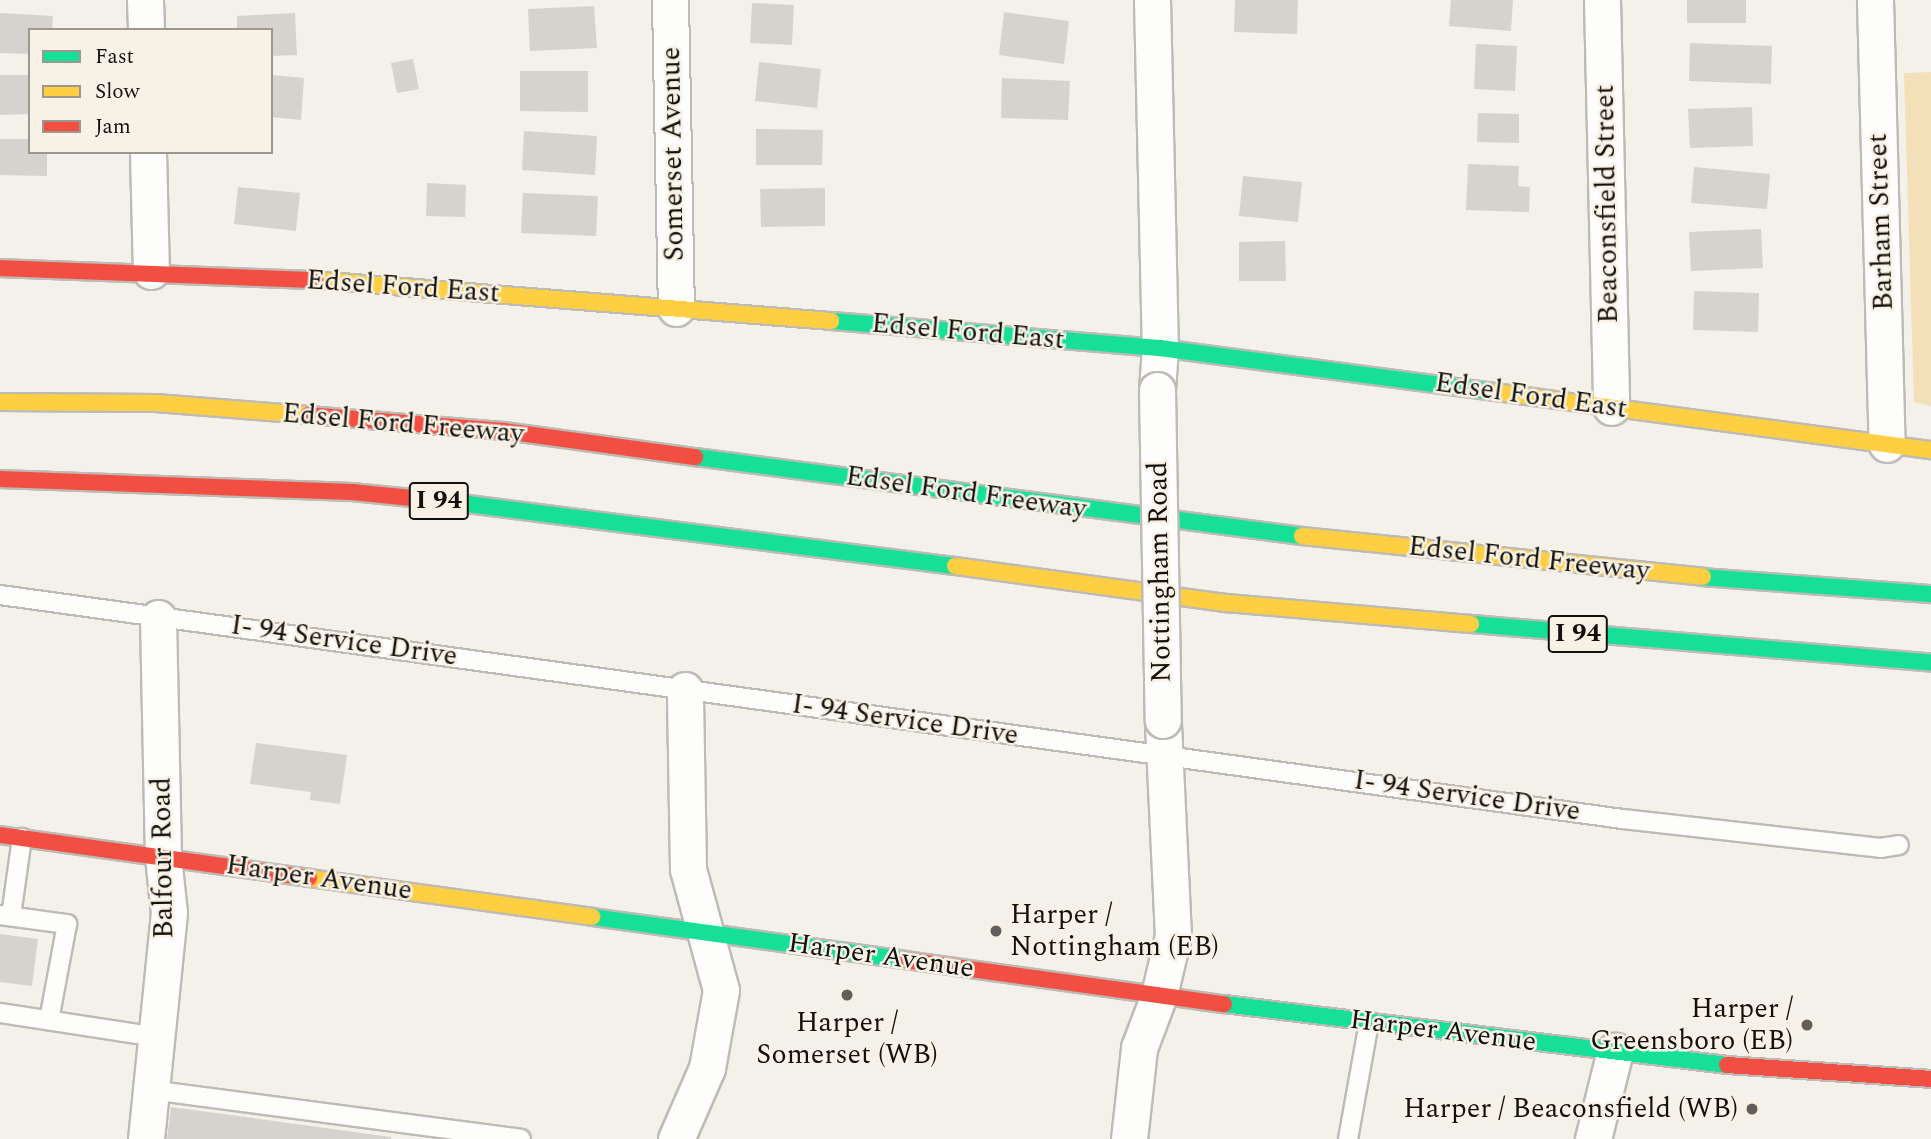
<!DOCTYPE html>
<style>
body{margin:0}
#map{position:relative;width:1931px;height:1139px;overflow:hidden;background:#f4f1ea;font-family:Spectral,serif}
div>[style]{position:absolute}
.green>*{inset:0;background:#f4e0b8}
.building>*{inset:0;background:#d6d3ce}
.roads{filter:drop-shadow(2px 0 #bebbb6) drop-shadow(-2px 0 #bebbb6) drop-shadow(0 2px #bebbb6) drop-shadow(0 -2px #bebbb6)}
.lane>*{height:18px;margin:-9px;padding:0 9px;transform-origin:9px;border-radius:9px;background:#fdfdfc}
.street>*{height:35px;margin:-17.5px;padding:0 17.5px;transform-origin:17.5px;border-radius:17.5px;background:#fdfdfc}
.fast>*{height:16px;margin:-8px;padding:0 8px;transform-origin:8px;border-radius:8px;background:#16e098}
.slow>*{height:16px;margin:-8px;padding:0 8px;transform-origin:8px;border-radius:8px;background:#ffcf43}
.jam>*{height:16px;margin:-8px;padding:0 8px;transform-origin:8px;border-radius:8px;background:#f24e42}
.bridges{filter:drop-shadow(2px 0 #bebbb6) drop-shadow(-2px 0 #bebbb6) drop-shadow(0 2px #bebbb6) drop-shadow(0 -2px #bebbb6)}
.street-bridge>*{height:35px;margin:-17.5px;padding:0 17.5px;transform-origin:17.5px;border-radius:17.5px;background:#fdfdfc}
.dots>*{width:19px;height:19px;translate:-50% -50%;box-sizing:border-box;border:4px solid #f8f2e6;border-radius:50%}
span{translate:-50% -50%;white-space:nowrap;text-align:center;line-height:1.15;-webkit-text-stroke:5px #f8f2e6;paint-order:stroke}
.shield-label span{padding:2px 5px;background:#f8f2e6;border:2px solid;border-radius:5px;-webkit-text-stroke-width:0}
.shield-label{font-size:26px;color:#13110d;font-weight:700}
.street-label{font-size:28px;color:#13110d}
.poi-label{font-size:28px;color:#13110d}
.left{translate:0 -50%;text-align:left}
.right{translate:-100% -50%;text-align:right}
.legend{position:absolute;left:28px;top:28px;width:245px;height:126px;box-sizing:border-box;background:#f8f2e6;border:2px solid #9c988f;margin:0;padding:9px 12px;list-style:none;font-size:21px;color:#13110d}
.legend li{display:flex;align-items:center;gap:14px;height:35px}
.legend b{width:35px;border:2px solid #9c988f}
</style>
<div id="map">
<div class="green">
<div style="clip-path:polygon(1931px 72px,1931px 406px,1914px 402px,1904px 73px)"></div>
</div>
<div class="building">
<div style="clip-path:polygon(1235px 0,1298px 0,1297px 34px,1234px 32px)"></div>
<div style="clip-path:polygon(1451px 0,1513px 0,1511px 31px,1449px 26px)"></div>
<div style="clip-path:polygon(1687px 0,1746px 0,1746px 23px,1687px 23px)"></div>
<div style="clip-path:polygon(752px 3px,794px 5px,792px 45px,750px 43px)"></div>
<div style="clip-path:polygon(594px 6px,597px 48px,530px 51px,528px 9px)"></div>
<div style="clip-path:polygon(1004px 12px,1069px 21px,1064px 64px,999px 55px)"></div>
<div style="clip-path:polygon(0 13px,53px 16px,52px 30px,30px 30px,30px 54px,0 53px)"></div>
<div style="clip-path:polygon(295px 13px,297px 55px,271px 56px,271px 30px,237px 30px,237px 16px)"></div>
<div style="clip-path:polygon(1690px 43px,1772px 46px,1771px 84px,1689px 81px)"></div>
<div style="clip-path:polygon(1476px 44px,1517px 46px,1515px 91px,1474px 89px)"></div>
<div style="clip-path:polygon(413px 59px,419px 89px,397px 93px,391px 63px)"></div>
<div style="clip-path:polygon(759px 62px,821px 69px,817px 108px,755px 101px)"></div>
<div style="clip-path:polygon(520px 71px,588px 71px,588px 112px,520px 111px)"></div>
<div style="clip-path:polygon(0 75px,30px 75px,30px 114px,0 115px)"></div>
<div style="clip-path:polygon(271px 75px,304px 78px,301px 120px,271px 117px)"></div>
<div style="clip-path:polygon(1002px 78px,1070px 81px,1068px 120px,1001px 118px)"></div>
<div style="clip-path:polygon(1752px 107px,1753px 146px,1690px 148px,1688px 109px)"></div>
<div style="clip-path:polygon(1478px 113px,1519px 114px,1519px 143px,1477px 142px)"></div>
<div style="clip-path:polygon(756px 129px,823px 130px,822px 165px,756px 165px)"></div>
<div style="clip-path:polygon(524px 131px,597px 136px,595px 175px,522px 170px)"></div>
<div style="clip-path:polygon(0 139px,30px 139px,30px 152px,47px 152px,47px 176px,0 175px)"></div>
<div style="clip-path:polygon(1468px 164px,1519px 166px,1518px 186px,1530px 187px,1529px 212px,1466px 210px)"></div>
<div style="clip-path:polygon(1694px 167px,1770px 174px,1767px 209px,1691px 203px)"></div>
<div style="clip-path:polygon(1243px 176px,1302px 182px,1298px 222px,1239px 216px)"></div>
<div style="clip-path:polygon(427px 183px,466px 185px,465px 217px,426px 216px)"></div>
<div style="clip-path:polygon(238px 187px,300px 193px,296px 231px,234px 224px)"></div>
<div style="clip-path:polygon(825px 188px,825px 226px,761px 227px,760px 189px)"></div>
<div style="clip-path:polygon(523px 193px,598px 196px,596px 236px,521px 233px)"></div>
<div style="clip-path:polygon(1761px 229px,1763px 268px,1691px 271px,1689px 232px)"></div>
<div style="clip-path:polygon(1285px 241px,1286px 281px,1239px 281px,1239px 242px)"></div>
<div style="clip-path:polygon(1694px 291px,1759px 293px,1758px 332px,1693px 330px)"></div>
<div style="clip-path:polygon(256px 743px,347px 755px,340px 804px,310px 800px,311px 792px,250px 784px)"></div>
<div style="clip-path:polygon(0 934px,38px 939px,32px 986px,0 982px)"></div>
<div style="clip-path:polygon(171px 1107px,391px 1137px,391px 1139px,167px 1139px)"></div>
</div>
<div class="roads">
<div class="lane">
<div style="left:0;top:595px;width:1638px;rotate:7.86deg"></div>
<div style="left:1623px;top:819px;width:259px;rotate:6.4deg"></div>
<div style="left:1880px;top:848px;width:19px;rotate:-9deg"></div>
<div style="left:0;top:915px;width:68px;rotate:7.7deg"></div>
<div style="left:67px;top:924px;width:98px;rotate:100.6deg"></div>
<div style="left:11px;top:916px;width:79px;rotate:-82deg"></div>
<div style="left:0;top:1013px;width:158px;rotate:8.7deg"></div>
<div style="left:151px;top:1090px;width:373px;rotate:7.5deg"></div>
<div style="left:1348px;top:1139px;width:119px;rotate:-79.8deg"></div>
</div>
<div class="street">
<div style="left:145px;top:0;width:30px;rotate:88deg"></div>
<div style="left:670px;top:0;width:308px;rotate:88.9deg"></div>
<div style="left:1152px;top:0;width:348px;rotate:88.7deg"></div>
<div style="left:1160px;top:348px;width:42px;rotate:94.1deg"></div>
<div style="left:1602px;top:0;width:407px;rotate:88.7deg"></div>
<div style="left:1875px;top:0;width:444px;rotate:88.5deg"></div>
<div style="left:148px;top:152px;width:119px;rotate:88.6deg"></div>
<div style="left:146px;top:1139px;width:227px;rotate:-84.2deg"></div>
<div style="left:169px;top:913px;width:56px;rotate:-96.1deg"></div>
<div style="left:163px;top:857px;width:239px;rotate:-91.2deg"></div>
<div style="left:676px;top:1139px;width:77px;rotate:-66.4deg"></div>
<div style="left:707px;top:1068px;width:79px;rotate:-79.8deg"></div>
<div style="left:721px;top:990px;width:125px;rotate:-105.3deg"></div>
<div style="left:688px;top:869px;width:179px;rotate:-91deg"></div>
<div style="left:1129px;top:1139px;width:92px;rotate:-83.7deg"></div>
<div style="left:1139px;top:1048px;width:57px;rotate:-69.3deg"></div>
<div style="left:1159px;top:995px;width:61px;rotate:-76.7deg"></div>
<div style="left:1173px;top:936px;width:216px;rotate:-92.7deg"></div>
<div style="left:1593px;top:1139px;width:91px;rotate:-76deg"></div>
</div>
<div class="fast">
<div style="left:831px;top:321px;width:330px;rotate:4.7deg"></div>
<div style="left:1160px;top:348px;width:338px;rotate:7.5deg"></div>
<div style="left:695px;top:457px;width:612px;rotate:7.42deg"></div>
<div style="left:452px;top:502px;width:507px;rotate:7.25deg"></div>
<div style="left:1703px;top:577px;width:229px;rotate:4.3deg"></div>
<div style="left:1471px;top:624px;width:462px;rotate:4.8deg"></div>
<div style="left:592px;top:917px;width:316px;rotate:7.8deg"></div>
<div style="left:1224px;top:1004px;width:507px;rotate:6.91deg"></div>
</div>
<div class="slow">
<div style="left:316px;top:280px;width:517px;rotate:4.55deg"></div>
<div style="left:1495px;top:392px;width:440px;rotate:7.6deg"></div>
<div style="left:0;top:402px;width:156px;rotate:0.4deg"></div>
<div style="left:156px;top:403px;width:152px;rotate:4.5deg"></div>
<div style="left:1302px;top:536px;width:403px;rotate:5.8deg"></div>
<div style="left:955px;top:566px;width:274px;rotate:7.8deg"></div>
<div style="left:1226px;top:603px;width:246px;rotate:4.9deg"></div>
<div style="left:309px;top:878px;width:286px;rotate:7.8deg"></div>
</div>
<div class="jam">
<div style="left:0;top:268px;width:316px;rotate:2.2deg"></div>
<div style="left:308px;top:415px;width:197px;rotate:4.7deg"></div>
<div style="left:504px;top:431px;width:193px;rotate:7.8deg"></div>
<div style="left:0;top:479px;width:352px;rotate:2.1deg"></div>
<div style="left:352px;top:492px;width:100px;rotate:5.7deg"></div>
<div style="left:0;top:835px;width:312px;rotate:7.9deg"></div>
<div style="left:905px;top:960px;width:322px;rotate:7.9deg"></div>
<div style="left:1727px;top:1065px;width:204px;rotate:3.9deg"></div>
</div>
</div>
<div class="bridges">
<div class="street-bridge">
<div style="left:1157px;top:390px;width:330px;rotate:89deg"></div>
</div>
</div>
<div class="dots">
<div style="left:996px;top:931px;background:#625f5a"></div>
<div style="left:847px;top:995px;background:#625f5a"></div>
<div style="left:1807px;top:1025px;background:#625f5a"></div>
<div style="left:1752px;top:1109px;background:#625f5a"></div>
</div>
<div class="shield-label">
<span style="left:439px;top:501px">I 94</span>
<span style="left:1578px;top:634px">I 94</span>
</div>
<div class="street-label">
<span style="left:673px;top:154px;rotate:-91deg">Somerset Avenue</span>
<span style="left:1607px;top:204px;rotate:-91deg">Beaconsfield Street</span>
<span style="left:1881px;top:222px;rotate:-92deg">Barham Street</span>
<span style="left:403px;top:287px;rotate:4deg">Edsel Ford East</span>
<span style="left:968px;top:332px;rotate:5deg">Edsel Ford East</span>
<span style="left:1531px;top:396px;rotate:8deg">Edsel Ford East</span>
<span style="left:403px;top:424px;rotate:5deg">Edsel Ford Freeway</span>
<span style="left:966px;top:493px;rotate:8deg">Edsel Ford Freeway</span>
<span style="left:1529px;top:559px;rotate:6deg">Edsel Ford Freeway</span>
<span style="left:1160px;top:572px;rotate:-91deg">Nottingham Road</span>
<span style="left:344px;top:641px;rotate:8deg">I- 94 Service Drive</span>
<span style="left:905px;top:720px;rotate:8deg">I- 94 Service Drive</span>
<span style="left:1467px;top:796px;rotate:8deg">I- 94 Service Drive</span>
<span style="left:163px;top:858px;rotate:-91deg">Balfour Road</span>
<span style="left:319px;top:878px;rotate:8deg">Harper Avenue</span>
<span style="left:881px;top:956px;rotate:8deg">Harper Avenue</span>
<span style="left:1443px;top:1031px;rotate:7deg">Harper Avenue</span>
</div>
<div class="poi-label">
<span class="left" style="left:1010px;top:931px">Harper /<br>Nottingham (EB)</span>
<span class="right" style="left:1793px;top:1025px">Harper /<br>Greensboro (EB)</span>
<span style="left:847px;top:1039px">Harper /<br>Somerset (WB)</span>
<span class="right" style="left:1738px;top:1109px">Harper / Beaconsfield (WB)</span>
</div>
<ul class="legend">
<li><b style="height:9px;background:#16e098"></b>Fast</li>
<li><b style="height:9px;background:#ffcf43"></b>Slow</li>
<li><b style="height:9px;background:#f24e42"></b>Jam</li>
</ul>
</div>
